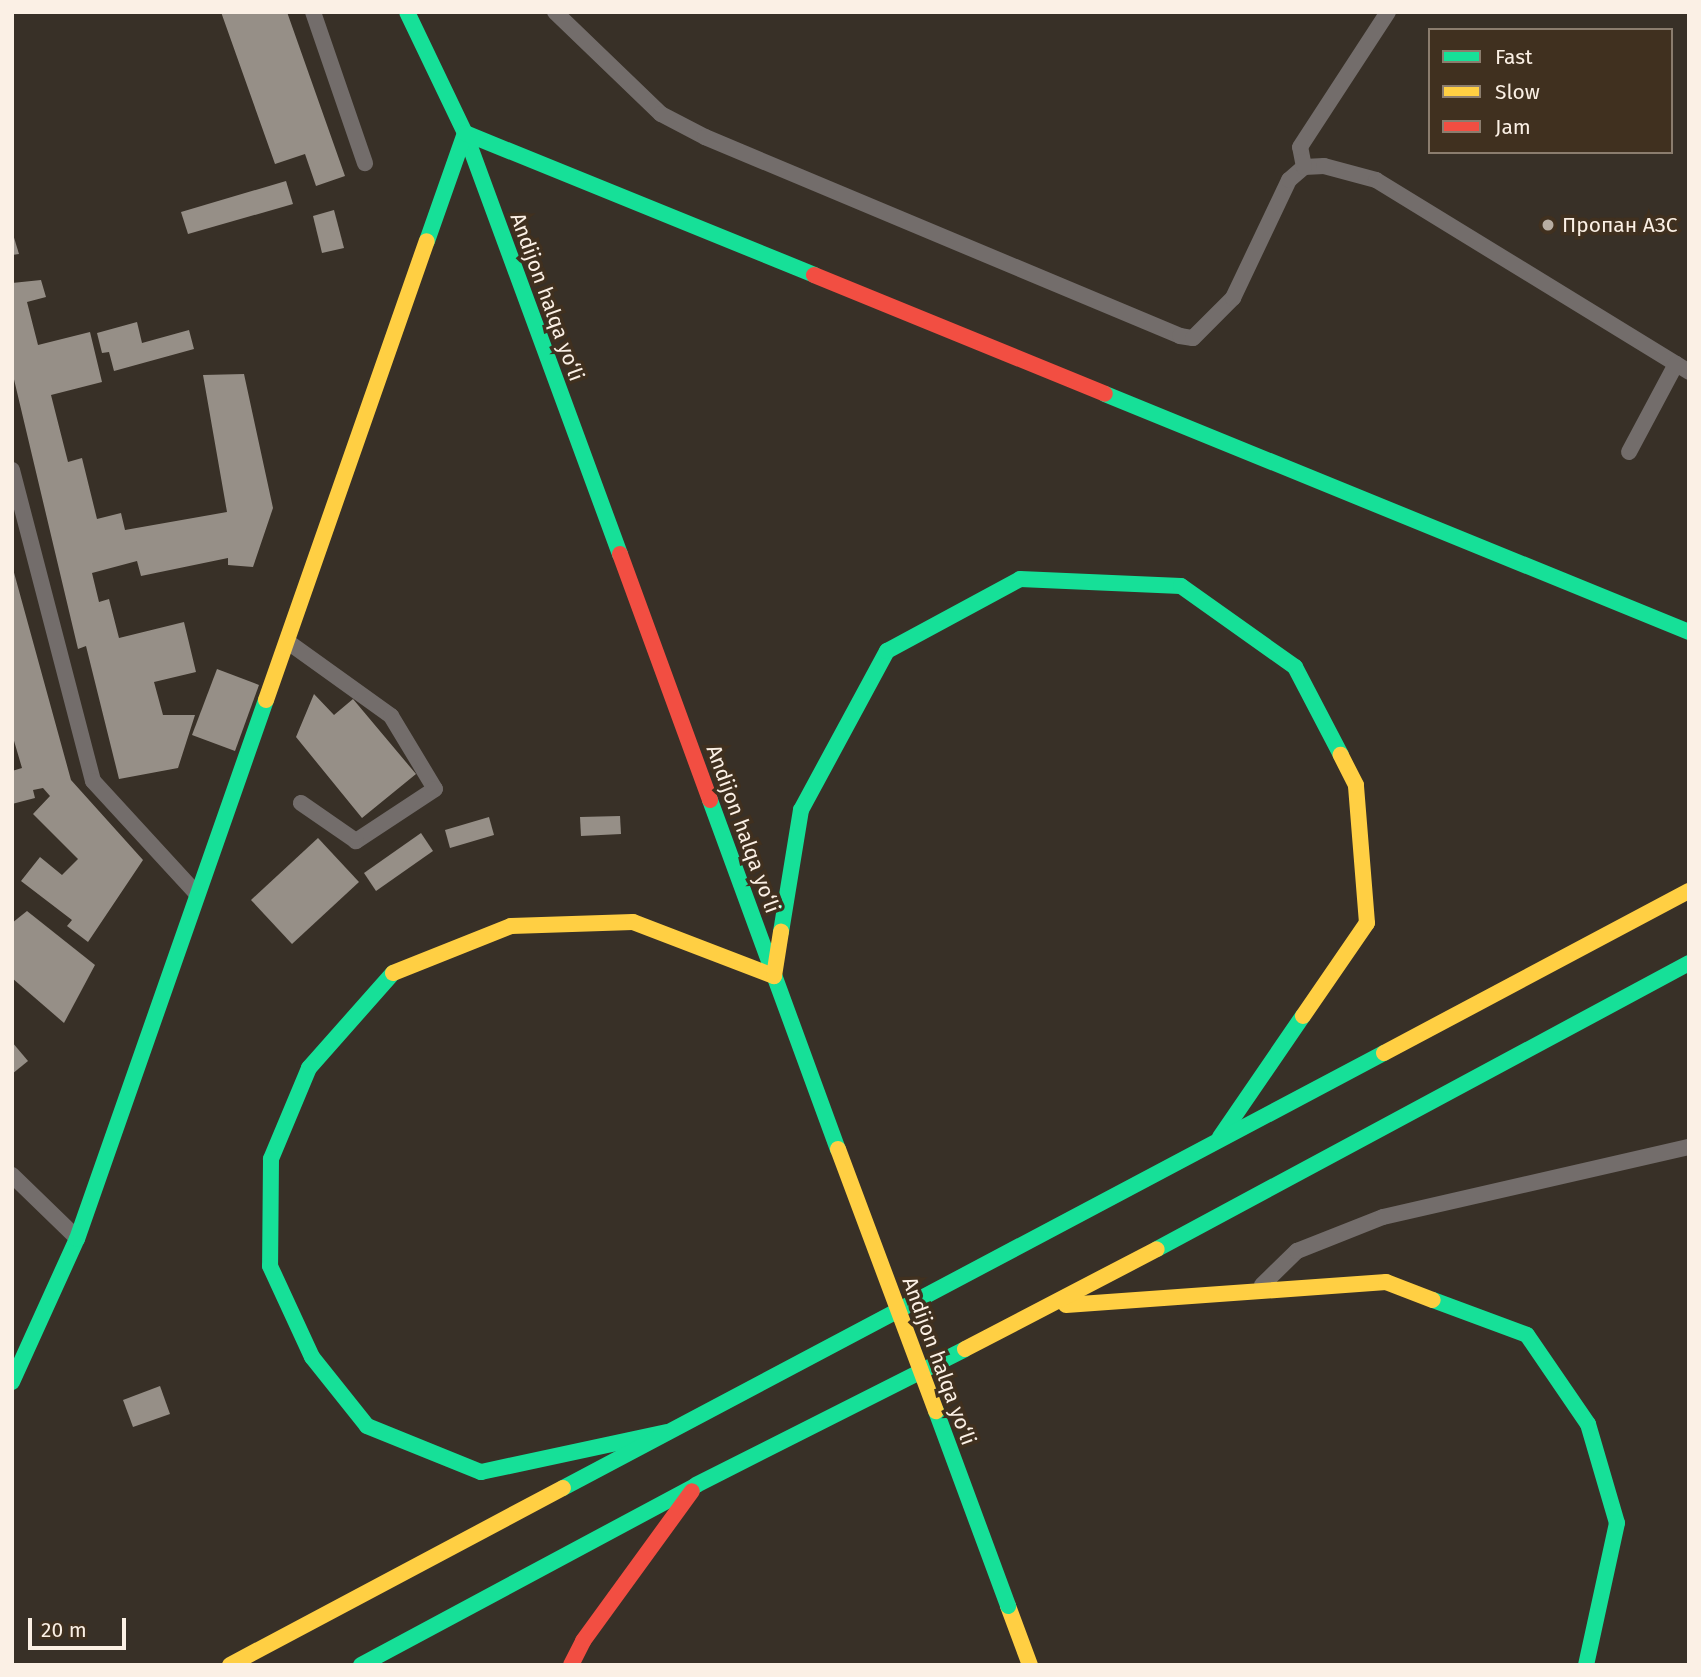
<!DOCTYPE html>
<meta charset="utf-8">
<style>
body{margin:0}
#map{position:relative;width:1701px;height:1677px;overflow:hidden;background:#383027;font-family:"Fira Sans",sans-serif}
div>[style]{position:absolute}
.building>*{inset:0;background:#968f87}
.lane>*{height:16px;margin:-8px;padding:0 8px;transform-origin:8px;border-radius:8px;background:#736d6b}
.fast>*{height:16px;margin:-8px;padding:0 8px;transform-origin:8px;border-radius:8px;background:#16e098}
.slow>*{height:16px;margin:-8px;padding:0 8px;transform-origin:8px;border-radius:8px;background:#ffcf43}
.jam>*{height:16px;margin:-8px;padding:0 8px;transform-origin:8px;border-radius:8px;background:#f24e42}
.fast-bridge>*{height:16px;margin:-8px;padding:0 8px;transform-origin:8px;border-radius:8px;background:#16e098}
.slow-bridge>*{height:16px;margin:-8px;padding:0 8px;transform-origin:8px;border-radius:8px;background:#ffcf43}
.dots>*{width:19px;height:19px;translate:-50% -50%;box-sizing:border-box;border:4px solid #40301f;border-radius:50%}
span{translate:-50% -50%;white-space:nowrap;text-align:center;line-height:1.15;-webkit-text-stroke:7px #40301f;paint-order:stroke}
.poi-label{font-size:21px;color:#fbf0e5}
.left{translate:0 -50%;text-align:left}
.street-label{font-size:21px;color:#fbf0e5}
.frame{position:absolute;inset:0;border:14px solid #fbf0e5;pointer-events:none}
.legend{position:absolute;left:1428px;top:28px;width:245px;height:126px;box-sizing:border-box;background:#40301f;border:2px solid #8b7d6e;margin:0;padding:9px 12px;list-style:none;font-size:21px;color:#fbf0e5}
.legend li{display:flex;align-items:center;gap:14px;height:35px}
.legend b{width:35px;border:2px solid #8b7d6e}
.scale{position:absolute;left:28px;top:1618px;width:98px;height:32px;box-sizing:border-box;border:4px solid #fbf0e5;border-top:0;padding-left:9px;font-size:21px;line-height:24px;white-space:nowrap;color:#fbf0e5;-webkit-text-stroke:5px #40301f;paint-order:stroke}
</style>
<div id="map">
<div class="building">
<div style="clip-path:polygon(221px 12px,287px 12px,345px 176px,316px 186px,305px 154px,275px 164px)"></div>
<div style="clip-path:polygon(286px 181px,293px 204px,188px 234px,181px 212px)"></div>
<div style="clip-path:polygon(334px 210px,344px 248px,322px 253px,313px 216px)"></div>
<div style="clip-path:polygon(12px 231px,19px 254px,12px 255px)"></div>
<div style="clip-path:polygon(41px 280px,46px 297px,27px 302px,38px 345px,90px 332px,102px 382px,51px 395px,68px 462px,82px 458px,97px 519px,121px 513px,125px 530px,227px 512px,203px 375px,244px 374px,273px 508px,253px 567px,228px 565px,228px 558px,141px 576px,137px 561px,92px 573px,99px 602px,109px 599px,119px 638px,184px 622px,196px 672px,154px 682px,163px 715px,195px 715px,178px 768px,119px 779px,86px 646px,78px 649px,12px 371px,12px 283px)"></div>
<div style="clip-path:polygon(137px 322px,142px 343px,189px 330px,194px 349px,114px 371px,109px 352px,102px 353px,97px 333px)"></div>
<div style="clip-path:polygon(13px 569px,71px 780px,143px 860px,88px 942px,67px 926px,72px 920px,21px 881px,40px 857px,62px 875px,78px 859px,33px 814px,50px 796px,43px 788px,33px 790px,35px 798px,12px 804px,12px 771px,22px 768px,12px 734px)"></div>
<div style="clip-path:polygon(217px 669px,259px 685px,235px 751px,192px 735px)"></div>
<div style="clip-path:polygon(314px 694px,334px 715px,353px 699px,416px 774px,362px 818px,296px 737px)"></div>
<div style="clip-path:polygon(620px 816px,621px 834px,581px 836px,580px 817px)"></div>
<div style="clip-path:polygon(489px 817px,494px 835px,450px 848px,445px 830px)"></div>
<div style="clip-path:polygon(421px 833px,433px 851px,376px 891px,364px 873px)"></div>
<div style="clip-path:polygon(318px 838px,359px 882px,292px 944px,251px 900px)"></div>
<div style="clip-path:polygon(27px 911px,95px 965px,64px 1023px,12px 978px,12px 923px)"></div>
<div style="clip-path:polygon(12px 1042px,28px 1061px,12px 1074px)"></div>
<div style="clip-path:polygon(160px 1386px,170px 1414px,133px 1427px,123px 1400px)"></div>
</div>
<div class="lane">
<div style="left:313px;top:12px;width:160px;rotate:71deg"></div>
<div style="left:555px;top:12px;width:147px;rotate:43.9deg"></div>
<div style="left:661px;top:114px;width:50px;rotate:27.6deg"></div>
<div style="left:705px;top:137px;width:515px;rotate:22.73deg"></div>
<div style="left:1180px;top:336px;width:13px;rotate:9deg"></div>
<div style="left:1193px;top:338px;width:57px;rotate:-45deg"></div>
<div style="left:1233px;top:298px;width:131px;rotate:-64.6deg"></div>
<div style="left:1289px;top:180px;width:20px;rotate:-41deg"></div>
<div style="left:1304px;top:167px;width:20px;rotate:-3deg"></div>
<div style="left:1324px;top:166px;width:54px;rotate:15.1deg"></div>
<div style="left:1376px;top:180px;width:367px;rotate:31.5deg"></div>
<div style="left:1304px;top:167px;width:20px;rotate:-101deg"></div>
<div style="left:1300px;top:147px;width:161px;rotate:-56.9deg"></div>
<div style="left:1629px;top:452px;width:100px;rotate:-61.9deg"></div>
<div style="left:12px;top:470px;width:321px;rotate:75.4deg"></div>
<div style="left:93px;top:781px;width:152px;rotate:47.4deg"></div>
<div style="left:288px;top:642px;width:127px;rotate:35.7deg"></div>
<div style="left:391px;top:716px;width:85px;rotate:58.9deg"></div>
<div style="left:435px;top:789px;width:95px;rotate:146.6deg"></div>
<div style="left:356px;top:841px;width:67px;rotate:-145.4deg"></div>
<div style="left:12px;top:1175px;width:89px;rotate:44.1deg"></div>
<div style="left:1262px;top:1285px;width:49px;rotate:-44.2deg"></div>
<div style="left:1297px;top:1251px;width:92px;rotate:-21.6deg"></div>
<div style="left:1383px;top:1217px;width:314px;rotate:-12.9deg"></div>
</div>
<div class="fast">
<div style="left:407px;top:12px;width:134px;rotate:64.4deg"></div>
<div style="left:465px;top:133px;width:449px;rotate:69.8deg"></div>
<div style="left:427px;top:241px;width:114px;rotate:-70.6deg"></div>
<div style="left:465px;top:133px;width:377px;rotate:22.1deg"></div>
<div style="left:1105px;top:394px;width:631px;rotate:22.17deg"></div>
<div style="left:710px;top:800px;width:372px;rotate:69.9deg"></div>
<div style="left:781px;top:932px;width:124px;rotate:-80.7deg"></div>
<div style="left:801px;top:810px;width:181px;rotate:-61.6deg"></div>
<div style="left:887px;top:651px;width:151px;rotate:-28.4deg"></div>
<div style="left:1020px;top:579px;width:161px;rotate:2.5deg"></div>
<div style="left:1181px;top:586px;width:140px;rotate:35.4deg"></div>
<div style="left:1295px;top:667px;width:99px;rotate:62.4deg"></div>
<div style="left:393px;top:973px;width:127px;rotate:131.5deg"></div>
<div style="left:309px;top:1068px;width:99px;rotate:112.7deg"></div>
<div style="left:271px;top:1159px;width:107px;rotate:90.5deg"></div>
<div style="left:270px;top:1266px;width:100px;rotate:65.2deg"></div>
<div style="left:312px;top:1357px;width:88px;rotate:51.4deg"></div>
<div style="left:367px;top:1426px;width:123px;rotate:22deg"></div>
<div style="left:481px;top:1472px;width:190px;rotate:-12.1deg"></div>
<div style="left:1220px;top:1137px;width:147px;rotate:-55.6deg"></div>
<div style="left:1157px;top:1249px;width:604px;rotate:-28.26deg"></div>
<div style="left:1433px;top:1300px;width:100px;rotate:20.4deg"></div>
<div style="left:1527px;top:1335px;width:108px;rotate:55.6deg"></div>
<div style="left:1588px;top:1424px;width:103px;rotate:73.7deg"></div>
<div style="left:1617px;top:1523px;width:145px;rotate:102.3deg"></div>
<div style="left:12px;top:1382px;width:157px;rotate:-65.6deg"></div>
<div style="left:77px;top:1239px;width:571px;rotate:-70.68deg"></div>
<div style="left:563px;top:1488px;width:929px;rotate:-27.92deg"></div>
<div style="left:361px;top:1665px;width:380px;rotate:-28.2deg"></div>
<div style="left:696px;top:1485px;width:301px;rotate:-26.8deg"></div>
</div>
<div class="slow">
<div style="left:266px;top:700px;width:486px;rotate:-70.7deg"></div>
<div style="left:393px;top:973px;width:127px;rotate:-21.7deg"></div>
<div style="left:511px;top:926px;width:122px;rotate:-1.9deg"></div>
<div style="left:633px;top:922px;width:151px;rotate:21deg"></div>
<div style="left:774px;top:976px;width:45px;rotate:-81deg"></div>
<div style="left:1303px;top:1016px;width:113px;rotate:-55.5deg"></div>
<div style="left:1367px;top:923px;width:138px;rotate:-94.6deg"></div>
<div style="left:1356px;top:785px;width:34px;rotate:-117deg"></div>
<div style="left:1384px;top:1053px;width:345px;rotate:-28deg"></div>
<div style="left:1066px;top:1305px;width:321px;rotate:-4.1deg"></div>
<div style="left:1386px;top:1282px;width:50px;rotate:21deg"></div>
<div style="left:965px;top:1349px;width:216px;rotate:-27.5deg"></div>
<div style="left:1008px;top:1606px;width:63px;rotate:69.6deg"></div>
<div style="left:230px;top:1665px;width:377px;rotate:-28deg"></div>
</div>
<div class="jam">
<div style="left:814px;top:275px;width:314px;rotate:22.2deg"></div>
<div style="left:620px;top:554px;width:262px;rotate:69.9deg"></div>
<div style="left:571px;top:1665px;width:27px;rotate:-63deg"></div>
<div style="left:583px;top:1641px;width:185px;rotate:-54deg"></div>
</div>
<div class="fast-bridge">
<div style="left:936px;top:1411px;width:208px;rotate:69.7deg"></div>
</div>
<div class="slow-bridge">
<div style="left:838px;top:1149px;width:280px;rotate:69.5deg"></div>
</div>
<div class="dots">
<div style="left:1548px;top:225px;background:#b7ada2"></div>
</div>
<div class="poi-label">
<span class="left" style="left:1562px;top:225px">Пропан АЗС</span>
</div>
<div class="street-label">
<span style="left:547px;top:297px;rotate:70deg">Andijon halqa yo‘li</span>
<span style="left:743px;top:829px;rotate:70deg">Andijon halqa yo‘li</span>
<span style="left:939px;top:1361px;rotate:70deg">Andijon halqa yo‘li</span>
</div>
<div class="frame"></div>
<ul class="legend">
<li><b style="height:9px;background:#16e098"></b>Fast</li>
<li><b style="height:9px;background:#ffcf43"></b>Slow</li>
<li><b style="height:9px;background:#f24e42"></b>Jam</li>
</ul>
<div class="scale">20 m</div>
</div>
